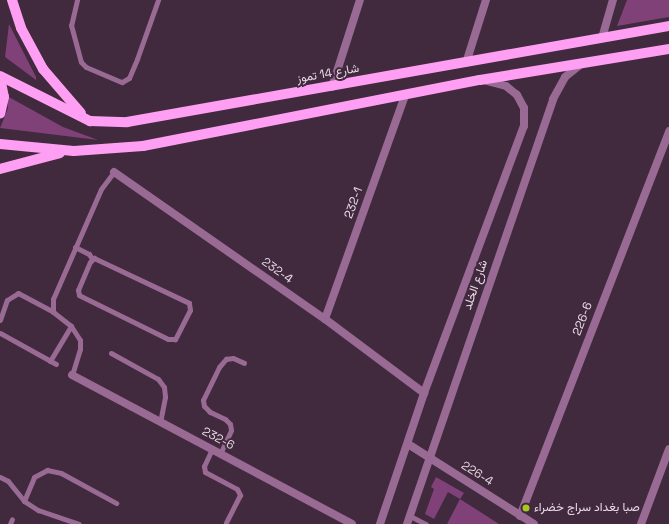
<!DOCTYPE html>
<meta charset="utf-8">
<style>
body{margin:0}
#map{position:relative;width:669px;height:524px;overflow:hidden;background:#41293e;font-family:"Space Grotesk",Vazirmatn,sans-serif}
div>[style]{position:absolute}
.green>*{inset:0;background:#7f4178}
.lane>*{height:5px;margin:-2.5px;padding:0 2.5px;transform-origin:2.5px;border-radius:2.5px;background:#996a93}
.street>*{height:8px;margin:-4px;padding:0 4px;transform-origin:4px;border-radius:4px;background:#996a93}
.primary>*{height:10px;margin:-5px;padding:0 5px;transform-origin:5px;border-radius:5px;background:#ff9ff3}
.dots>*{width:11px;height:11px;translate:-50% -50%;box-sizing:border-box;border:2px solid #41293e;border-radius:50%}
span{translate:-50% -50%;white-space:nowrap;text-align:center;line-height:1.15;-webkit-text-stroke:4px #41293e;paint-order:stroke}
.street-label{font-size:12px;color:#eadae7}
.poi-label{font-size:12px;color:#eadae7}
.left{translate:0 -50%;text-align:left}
</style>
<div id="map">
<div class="green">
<div style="clip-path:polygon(627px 0,669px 0,669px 17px,617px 26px)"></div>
<div style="clip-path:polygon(9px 24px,36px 77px,36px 80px,5px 57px)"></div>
<div style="clip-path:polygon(7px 96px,63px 127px,98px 140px,0 128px,8px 108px)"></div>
<div style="clip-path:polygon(436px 477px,464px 493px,460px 499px,499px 524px,447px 524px,460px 499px,448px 492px,434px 519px,425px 514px,434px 489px,431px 487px)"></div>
</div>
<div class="lane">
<div style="left:77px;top:0;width:26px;rotate:103deg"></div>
<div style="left:71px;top:25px;width:38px;rotate:75deg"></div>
<div style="left:81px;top:62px;width:7px;rotate:45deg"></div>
<div style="left:86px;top:67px;width:39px;rotate:23deg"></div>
<div style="left:122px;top:82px;width:8px;rotate:-30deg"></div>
<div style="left:129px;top:78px;width:21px;rotate:-67deg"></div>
<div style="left:137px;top:59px;width:63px;rotate:-70.4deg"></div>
<div style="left:75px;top:247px;width:16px;rotate:27deg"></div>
<div style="left:89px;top:254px;width:6px;rotate:59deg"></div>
<div style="left:94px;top:258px;width:105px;rotate:25.3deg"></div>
<div style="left:189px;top:303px;width:7px;rotate:82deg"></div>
<div style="left:190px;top:310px;width:33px;rotate:117deg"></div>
<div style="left:175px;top:339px;width:7px;rotate:180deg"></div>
<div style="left:168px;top:339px;width:99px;rotate:-153.7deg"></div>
<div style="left:79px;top:295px;width:5px;rotate:-101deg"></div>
<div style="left:78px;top:290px;width:30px;rotate:-67deg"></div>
<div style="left:90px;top:262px;width:6px;rotate:-45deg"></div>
<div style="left:0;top:320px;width:21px;rotate:-71deg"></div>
<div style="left:7px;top:300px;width:13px;rotate:-32deg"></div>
<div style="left:18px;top:293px;width:40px;rotate:28deg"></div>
<div style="left:0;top:333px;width:64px;rotate:29deg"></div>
<div style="left:111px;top:353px;width:54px;rotate:29deg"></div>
<div style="left:158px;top:379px;width:10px;rotate:53deg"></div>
<div style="left:164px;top:387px;width:10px;rotate:84deg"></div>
<div style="left:165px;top:397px;width:25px;rotate:101deg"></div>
<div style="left:50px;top:361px;width:41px;rotate:-59deg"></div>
<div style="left:72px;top:375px;width:27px;rotate:-73deg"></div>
<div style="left:80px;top:349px;width:9px;rotate:-90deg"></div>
<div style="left:80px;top:340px;width:17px;rotate:-123deg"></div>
<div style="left:71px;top:326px;width:23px;rotate:-142deg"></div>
<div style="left:53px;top:312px;width:13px;rotate:-90deg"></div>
<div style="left:53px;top:299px;width:120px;rotate:-66.4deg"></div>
<div style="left:101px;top:189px;width:21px;rotate:-53deg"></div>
<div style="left:212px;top:449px;width:19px;rotate:115deg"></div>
<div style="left:204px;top:466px;width:6px;rotate:81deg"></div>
<div style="left:205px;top:472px;width:36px;rotate:28deg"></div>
<div style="left:237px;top:489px;width:7px;rotate:63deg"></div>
<div style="left:240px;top:495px;width:31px;rotate:117deg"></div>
<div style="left:220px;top:454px;width:26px;rotate:-65deg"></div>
<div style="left:231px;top:430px;width:6px;rotate:-99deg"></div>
<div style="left:230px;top:424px;width:7px;rotate:-135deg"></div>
<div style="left:225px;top:419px;width:17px;rotate:-155deg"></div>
<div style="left:210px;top:412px;width:8px;rotate:-135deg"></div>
<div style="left:204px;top:406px;width:6px;rotate:-99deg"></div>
<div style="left:203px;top:400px;width:37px;rotate:-64deg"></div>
<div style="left:219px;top:367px;width:11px;rotate:-49deg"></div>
<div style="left:226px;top:359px;width:7px;rotate:-8deg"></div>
<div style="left:233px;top:358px;width:12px;rotate:24deg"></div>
<div style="left:0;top:477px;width:9px;rotate:27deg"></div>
<div style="left:8px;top:481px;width:26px;rotate:51deg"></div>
<div style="left:24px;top:501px;width:17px;rotate:33deg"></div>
<div style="left:38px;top:510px;width:43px;rotate:18.9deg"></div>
<div style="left:24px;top:501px;width:26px;rotate:-67deg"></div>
<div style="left:34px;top:477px;width:15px;rotate:-28deg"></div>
<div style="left:47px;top:470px;width:14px;rotate:12deg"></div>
<div style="left:61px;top:473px;width:63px;rotate:28.6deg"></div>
<div style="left:410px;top:516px;width:18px;rotate:27deg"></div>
<div style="left:10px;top:524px;width:5px;rotate:-68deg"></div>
</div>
<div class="street">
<div style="left:602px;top:38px;width:40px;rotate:-74deg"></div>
<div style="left:466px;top:63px;width:66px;rotate:-72.4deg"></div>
<div style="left:332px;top:87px;width:91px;rotate:-72.2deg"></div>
<div style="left:114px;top:172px;width:257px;rotate:34.9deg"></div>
<div style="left:325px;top:319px;width:124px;rotate:36.8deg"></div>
<div style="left:325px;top:319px;width:238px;rotate:-70.3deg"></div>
<div style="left:72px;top:375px;width:317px;rotate:28deg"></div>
<div style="left:408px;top:444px;width:149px;rotate:32.4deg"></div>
<div style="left:520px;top:516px;width:413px;rotate:-68.8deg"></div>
<div style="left:380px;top:524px;width:138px;rotate:-71.4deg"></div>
<div style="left:424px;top:393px;width:285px;rotate:-69.5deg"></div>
<div style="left:524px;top:126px;width:18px;rotate:-90deg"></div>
<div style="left:524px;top:108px;width:15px;rotate:-118deg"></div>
<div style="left:517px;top:95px;width:14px;rotate:-141deg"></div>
<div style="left:506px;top:86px;width:20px;rotate:-165deg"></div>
<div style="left:407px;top:524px;width:449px;rotate:-71deg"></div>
<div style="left:553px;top:99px;width:25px;rotate:-61deg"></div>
<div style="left:565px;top:77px;width:21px;rotate:-39deg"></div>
<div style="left:641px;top:524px;width:80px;rotate:-69.5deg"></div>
</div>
<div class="primary">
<div style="left:12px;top:0;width:29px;rotate:72deg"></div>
<div style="left:21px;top:28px;width:47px;rotate:61.8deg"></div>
<div style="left:43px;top:69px;width:58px;rotate:49.2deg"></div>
<div style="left:0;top:76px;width:101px;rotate:26.6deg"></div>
<div style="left:90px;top:121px;width:37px;rotate:2deg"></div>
<div style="left:127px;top:122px;width:550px;rotate:-10.04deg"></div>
<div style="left:0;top:77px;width:20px;rotate:79deg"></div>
<div style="left:4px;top:97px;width:17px;rotate:103deg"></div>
<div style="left:0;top:144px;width:74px;rotate:5.4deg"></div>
<div style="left:74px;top:151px;width:69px;rotate:-4.1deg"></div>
<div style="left:143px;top:146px;width:343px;rotate:-11.1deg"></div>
<div style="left:480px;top:80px;width:192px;rotate:-9.3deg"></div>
<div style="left:0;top:169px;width:62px;rotate:-14.9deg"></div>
</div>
<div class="dots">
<div style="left:526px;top:508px;background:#a7c81f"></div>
</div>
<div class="street-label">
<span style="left:328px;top:74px;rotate:-10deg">شارع 14 تموز</span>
<span style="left:354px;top:203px;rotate:-70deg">232-1</span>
<span style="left:277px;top:271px;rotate:35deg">232-4</span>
<span style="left:476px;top:285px;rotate:-71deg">شارع الخلد</span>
<span style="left:583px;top:319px;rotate:-69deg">226-6</span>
<span style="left:218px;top:439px;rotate:28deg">232-6</span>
<span style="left:477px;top:474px;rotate:32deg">226-4</span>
</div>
<div class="poi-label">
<span class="left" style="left:534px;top:508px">صبا بغداد سراج خضراء</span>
</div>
</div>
